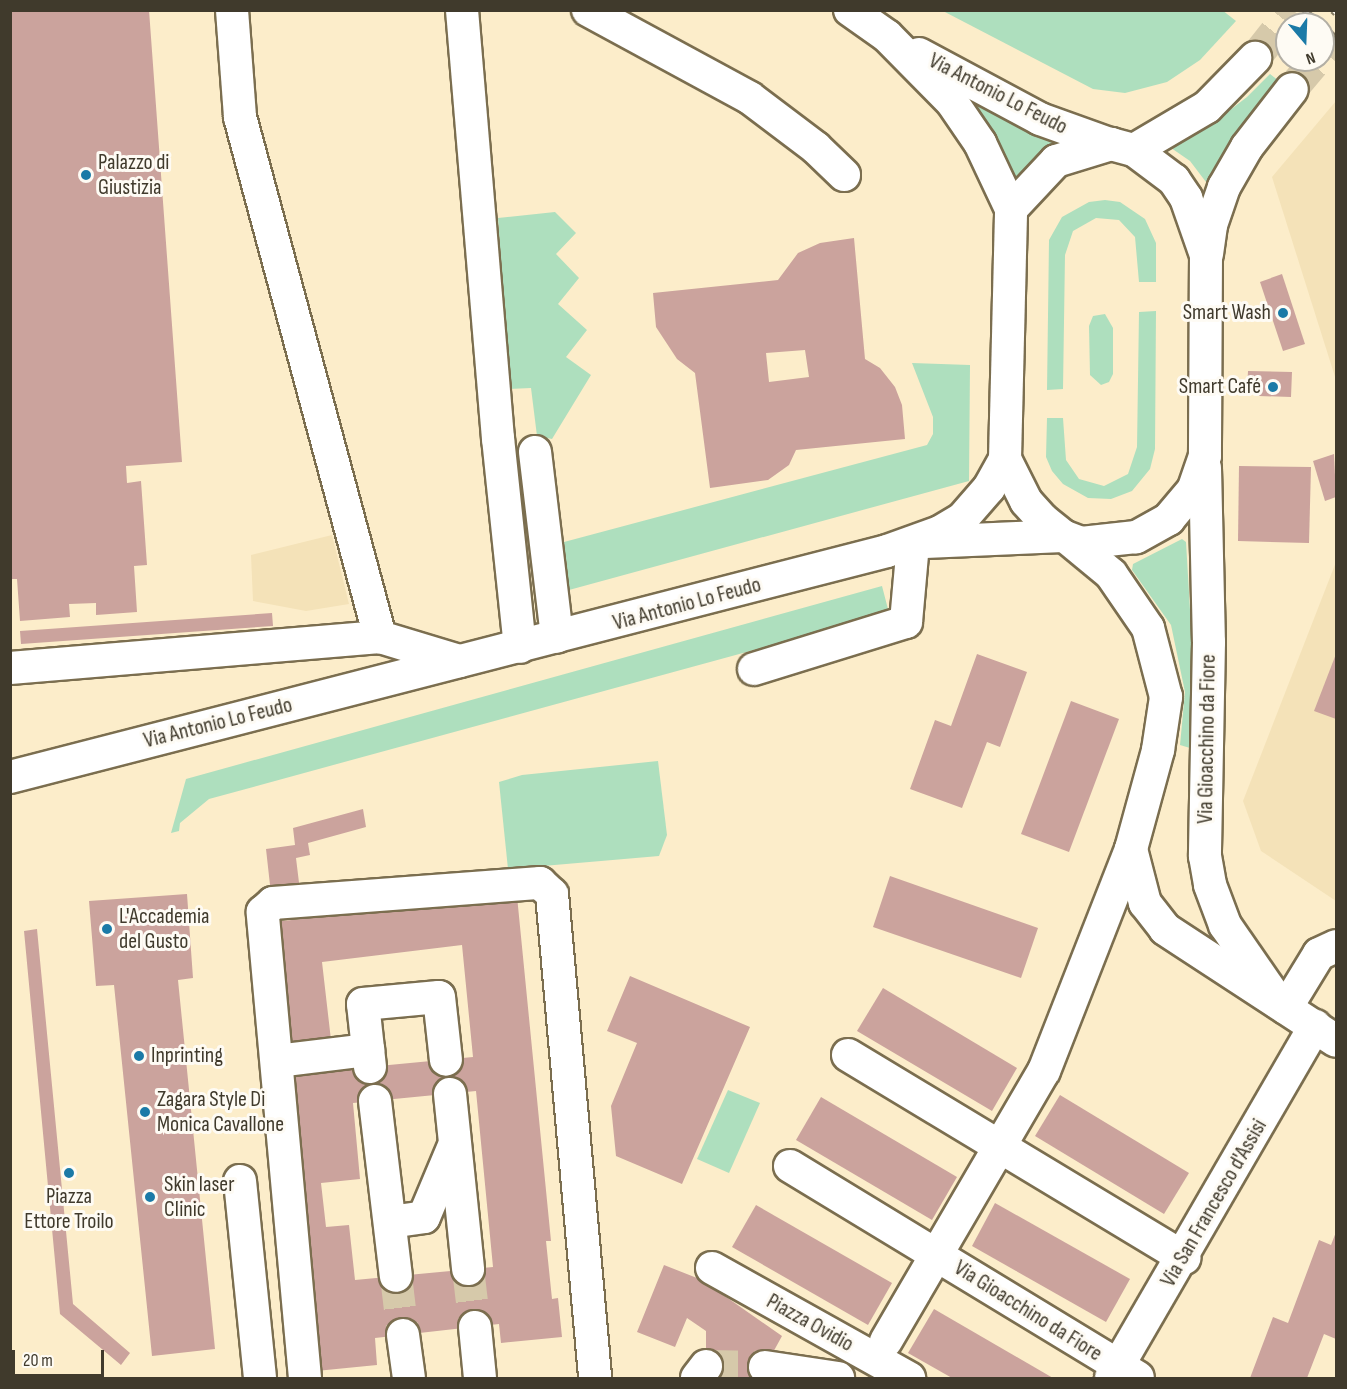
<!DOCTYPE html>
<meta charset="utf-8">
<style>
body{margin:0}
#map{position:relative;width:1347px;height:1389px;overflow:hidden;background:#fcedca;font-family:"Sofia Sans Condensed",sans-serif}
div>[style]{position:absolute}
.built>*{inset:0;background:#f4e2b8}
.green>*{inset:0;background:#aedfbe}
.building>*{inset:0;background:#cba39d}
.minor-tunnel>*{height:32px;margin-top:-16px;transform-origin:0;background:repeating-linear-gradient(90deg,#d6c9aa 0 32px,transparent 0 48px)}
.roads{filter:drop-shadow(2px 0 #7b6e4f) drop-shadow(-2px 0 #7b6e4f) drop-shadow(0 2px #7b6e4f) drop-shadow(0 -2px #7b6e4f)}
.minor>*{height:32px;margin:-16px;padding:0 16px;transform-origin:16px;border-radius:16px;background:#fff}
.rail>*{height:7px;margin-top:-3.5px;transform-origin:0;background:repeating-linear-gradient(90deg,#fefbf4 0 14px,#827963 0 28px);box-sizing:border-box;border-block:2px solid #827963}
.dots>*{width:16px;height:16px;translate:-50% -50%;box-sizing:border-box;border:3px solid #fefbf4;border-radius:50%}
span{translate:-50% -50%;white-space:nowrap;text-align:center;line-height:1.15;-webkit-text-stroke:6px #fefbf4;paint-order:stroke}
.street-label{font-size:22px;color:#403a2c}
.poi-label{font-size:22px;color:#403a2c}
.left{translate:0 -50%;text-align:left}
.right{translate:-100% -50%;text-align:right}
.frame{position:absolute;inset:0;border:12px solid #403a2c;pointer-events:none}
.north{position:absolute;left:1275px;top:12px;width:60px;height:60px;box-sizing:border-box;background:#fefbf4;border:2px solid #b2aea4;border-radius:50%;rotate:161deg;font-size:16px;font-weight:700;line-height:24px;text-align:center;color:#403a2c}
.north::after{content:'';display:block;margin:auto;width:21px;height:27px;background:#1b7aa7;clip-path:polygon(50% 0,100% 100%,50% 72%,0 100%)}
.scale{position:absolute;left:12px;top:1350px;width:92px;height:27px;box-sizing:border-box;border:3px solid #403a2c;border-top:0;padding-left:8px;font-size:18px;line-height:21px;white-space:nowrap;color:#403a2c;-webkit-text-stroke:4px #fefbf4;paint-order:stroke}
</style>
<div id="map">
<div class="built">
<div style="clip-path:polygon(1336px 101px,1336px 380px,1272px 177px)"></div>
<div style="clip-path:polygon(332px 535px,349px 604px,306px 611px,253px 601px,251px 555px)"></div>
<div style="clip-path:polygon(1336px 562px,1336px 901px,1261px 851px,1243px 801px)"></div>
</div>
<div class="green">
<div style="clip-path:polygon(1222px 10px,1236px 21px,1200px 60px,1167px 82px,1125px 93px,1093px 89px,943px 11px)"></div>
<div style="clip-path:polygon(1270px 74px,1279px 81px,1234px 134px,1206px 182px,1190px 161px,1161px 141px,1221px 117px,1247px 97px)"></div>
<div style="clip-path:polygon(957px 79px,1071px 136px,1027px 168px,1013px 187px,990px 129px)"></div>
<div style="clip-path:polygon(1105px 200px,1120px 202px,1145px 219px,1156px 243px,1156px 282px,1139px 282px,1135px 237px,1119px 220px,1096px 218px,1073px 231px,1065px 255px,1063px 389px,1047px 390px,1049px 240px,1062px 217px,1089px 202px)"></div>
<div style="clip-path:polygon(555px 212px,576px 233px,556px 254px,579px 278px,558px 304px,587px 330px,566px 357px,591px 375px,552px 439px,537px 436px,531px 388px,509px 389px,498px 218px)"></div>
<div style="clip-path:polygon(1156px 311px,1155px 449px,1150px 469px,1132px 491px,1111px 499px,1088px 498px,1063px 484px,1052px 471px,1046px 457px,1047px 418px,1063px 418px,1066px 460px,1079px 479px,1104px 486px,1128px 474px,1137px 447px,1139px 312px)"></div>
<div style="clip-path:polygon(1105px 314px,1113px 328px,1113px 374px,1109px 382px,1101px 385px,1090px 375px,1089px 326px,1093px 316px)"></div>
<div style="clip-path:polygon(912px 363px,970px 365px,969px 481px,569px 590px,564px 542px,927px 445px,933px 434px,933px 417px)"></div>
<div style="clip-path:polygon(1182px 539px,1186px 542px,1195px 694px,1190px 748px,1180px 745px,1185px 692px,1171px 625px,1132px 570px,1133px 564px)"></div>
<div style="clip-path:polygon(882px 586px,889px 613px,209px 799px,180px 823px,179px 831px,171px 833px,186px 779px)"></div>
<div style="clip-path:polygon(658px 761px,667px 835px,659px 856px,508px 869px,499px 782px,522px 775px)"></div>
<div style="clip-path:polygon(728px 1090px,760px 1103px,729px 1173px,697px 1159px)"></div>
</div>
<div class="building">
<div style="clip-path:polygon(10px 10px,149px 10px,182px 462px,126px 466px,127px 483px,141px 481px,147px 565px,134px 566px,137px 612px,96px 615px,96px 603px,69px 604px,70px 617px,20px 621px,17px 579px,10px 579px)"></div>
<div style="clip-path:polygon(evenodd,854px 238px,865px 359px,880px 368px,895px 387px,902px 405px,905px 439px,796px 450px,789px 465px,768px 480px,710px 488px,695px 373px,677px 359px,656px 327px,653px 293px,778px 280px,798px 253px,820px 243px,854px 238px,805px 350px,809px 377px,769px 382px,766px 353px,805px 350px)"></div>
<div style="clip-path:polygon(1282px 274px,1305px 344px,1283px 351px,1260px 282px)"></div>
<div style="clip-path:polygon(1248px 371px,1292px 372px,1291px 397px,1259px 396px,1259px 391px,1247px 390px)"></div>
<div style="clip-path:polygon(1334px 454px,1336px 497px,1325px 501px,1313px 461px)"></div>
<div style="clip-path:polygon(1239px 466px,1311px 467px,1309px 543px,1238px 541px)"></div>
<div style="clip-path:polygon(272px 613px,273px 626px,21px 644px,20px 631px)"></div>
<div style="clip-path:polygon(977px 654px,1027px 672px,1000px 747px,987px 742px,962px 808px,910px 789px,935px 720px,951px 726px)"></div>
<div style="clip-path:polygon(1336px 654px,1336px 719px,1314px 711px)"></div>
<div style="clip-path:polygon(1071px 701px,1119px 719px,1069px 852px,1021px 834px)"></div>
<div style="clip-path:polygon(363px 809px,366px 827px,308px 843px,310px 855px,296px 858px,300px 891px,271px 894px,266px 849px,295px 845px,293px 828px)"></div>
<div style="clip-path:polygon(890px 876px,1038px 928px,1021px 978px,873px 927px)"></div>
<div style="clip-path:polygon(187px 894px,193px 978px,178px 980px,215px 1349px,152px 1356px,114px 985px,96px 986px,89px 901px)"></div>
<div style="clip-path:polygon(evenodd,517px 896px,551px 1241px,546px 1241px,552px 1299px,558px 1298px,562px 1337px,501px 1343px,499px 1324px,375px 1338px,377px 1365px,316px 1371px,312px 1333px,318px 1332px,312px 1276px,305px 1276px,284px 1075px,473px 1057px,462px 945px,322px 962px,331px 1040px,287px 1046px,273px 922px,517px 896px,476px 1091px,493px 1267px,355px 1280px,349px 1225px,326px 1227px,321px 1183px,360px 1179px,353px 1103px,476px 1091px)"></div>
<div style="clip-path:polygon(37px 929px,73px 1304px,130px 1353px,121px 1365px,60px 1314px,24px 931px)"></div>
<div style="clip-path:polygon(630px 976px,750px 1027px,682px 1184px,616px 1156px,611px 1106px,637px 1043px,607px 1031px)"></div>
<div style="clip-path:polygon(883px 988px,1017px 1068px,992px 1111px,857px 1031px)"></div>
<div style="clip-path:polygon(1060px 1095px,1189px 1173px,1164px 1214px,1035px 1136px)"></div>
<div style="clip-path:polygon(821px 1097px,957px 1177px,932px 1220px,796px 1140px)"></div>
<div style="clip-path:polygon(995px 1203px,1130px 1279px,1106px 1322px,972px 1246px)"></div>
<div style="clip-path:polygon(756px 1205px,892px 1283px,868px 1325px,732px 1247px)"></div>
<div style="clip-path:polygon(1336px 1232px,1336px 1339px,1324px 1334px,1307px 1378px,1250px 1378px,1273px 1317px,1288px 1323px,1319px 1240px,1331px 1245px)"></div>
<div style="clip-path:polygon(664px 1265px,702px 1280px,782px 1336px,759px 1378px,706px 1378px,706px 1331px,687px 1318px,675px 1347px,637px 1332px)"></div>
<div style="clip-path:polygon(934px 1309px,1053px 1378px,952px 1378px,908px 1353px)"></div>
</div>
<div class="minor-tunnel">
<div style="left:1323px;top:52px;width:21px;rotate:-53deg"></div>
<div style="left:1255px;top:58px;width:61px;rotate:-51.6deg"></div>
<div style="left:1292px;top:89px;width:38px;rotate:-50deg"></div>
<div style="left:468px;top:1269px;width:58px;rotate:83.1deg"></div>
<div style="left:396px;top:1276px;width:59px;rotate:83.2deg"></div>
<div style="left:706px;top:1366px;width:59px;rotate:1deg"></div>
</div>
<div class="roads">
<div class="minor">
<div style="left:232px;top:10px;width:107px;rotate:85.7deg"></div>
<div style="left:240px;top:117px;width:539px;rotate:74.93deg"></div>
<div style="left:462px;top:10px;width:430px;rotate:85.2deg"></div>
<div style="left:498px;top:438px;width:210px;rotate:84deg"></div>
<div style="left:588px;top:10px;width:184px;rotate:28.5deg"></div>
<div style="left:750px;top:98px;width:83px;rotate:37.1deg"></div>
<div style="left:816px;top:148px;width:39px;rotate:44deg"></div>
<div style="left:850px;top:10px;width:45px;rotate:35.1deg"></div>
<div style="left:887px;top:36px;width:93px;rotate:45.4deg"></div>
<div style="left:952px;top:102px;width:50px;rotate:55.7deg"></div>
<div style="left:980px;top:143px;width:73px;rotate:64.8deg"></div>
<div style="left:919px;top:54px;width:137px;rotate:28.2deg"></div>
<div style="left:1040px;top:119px;width:74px;rotate:19.7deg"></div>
<div style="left:1111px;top:144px;width:24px;rotate:15deg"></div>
<div style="left:1134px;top:150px;width:50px;rotate:36.9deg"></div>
<div style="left:1174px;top:180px;width:22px;rotate:56deg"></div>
<div style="left:1186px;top:198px;width:60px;rotate:70.7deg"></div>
<div style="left:1206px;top:255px;width:201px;rotate:90.3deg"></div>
<div style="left:1205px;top:456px;width:36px;rotate:109deg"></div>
<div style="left:1193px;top:490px;width:38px;rotate:130deg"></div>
<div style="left:1169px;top:519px;width:38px;rotate:151deg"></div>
<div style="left:1136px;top:537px;width:55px;rotate:173.8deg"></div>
<div style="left:1081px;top:543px;width:19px;rotate:-159deg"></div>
<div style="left:1063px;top:536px;width:26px;rotate:-141deg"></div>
<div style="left:1043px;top:520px;width:25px;rotate:-132deg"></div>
<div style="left:1026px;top:501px;width:47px;rotate:-116.6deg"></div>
<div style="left:1005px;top:459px;width:250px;rotate:-88.6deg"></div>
<div style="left:1011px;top:209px;width:66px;rotate:-46.8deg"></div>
<div style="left:1056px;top:161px;width:58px;rotate:-17.2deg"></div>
<div style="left:1134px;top:150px;width:85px;rotate:-30.5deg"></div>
<div style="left:1207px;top:107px;width:69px;rotate:-45.6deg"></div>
<div style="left:1207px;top:254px;width:29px;rotate:-82deg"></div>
<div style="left:1211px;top:225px;width:40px;rotate:-71.1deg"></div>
<div style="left:1224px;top:187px;width:46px;rotate:-60.1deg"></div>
<div style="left:1247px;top:147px;width:73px;rotate:-52.2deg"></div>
<div style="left:535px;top:452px;width:186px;rotate:83.2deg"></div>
<div style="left:1205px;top:468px;width:174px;rotate:88.7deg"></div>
<div style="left:1209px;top:642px;width:214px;rotate:91.1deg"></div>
<div style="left:1205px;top:856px;width:29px;rotate:80deg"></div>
<div style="left:1210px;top:885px;width:43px;rotate:69.4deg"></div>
<div style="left:1225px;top:925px;width:95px;rotate:55.3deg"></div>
<div style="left:925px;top:542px;width:138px;rotate:-2.5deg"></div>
<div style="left:10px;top:668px;width:371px;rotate:-4.8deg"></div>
<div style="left:380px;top:637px;width:83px;rotate:16.9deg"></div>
<div style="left:754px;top:669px;width:159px;rotate:-17.2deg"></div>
<div style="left:906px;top:622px;width:79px;rotate:-84.9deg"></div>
<div style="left:10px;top:777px;width:906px;rotate:-14.45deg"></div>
<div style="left:887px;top:551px;width:56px;rotate:-19.7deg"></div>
<div style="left:940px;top:532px;width:26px;rotate:-31deg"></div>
<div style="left:962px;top:519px;width:41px;rotate:-48.9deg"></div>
<div style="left:989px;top:488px;width:33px;rotate:-61deg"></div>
<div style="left:1131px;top:849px;width:56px;rotate:75.5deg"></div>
<div style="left:1145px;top:903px;width:33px;rotate:52deg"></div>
<div style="left:1165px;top:929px;width:204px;rotate:33.2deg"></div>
<div style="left:1286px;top:1008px;width:63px;rotate:-58.6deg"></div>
<div style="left:1319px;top:954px;width:19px;rotate:-25deg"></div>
<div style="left:848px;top:1055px;width:393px;rotate:31.1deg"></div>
<div style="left:277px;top:1061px;width:92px;rotate:-6.9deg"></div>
<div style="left:370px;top:1067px;width:63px;rotate:-96.3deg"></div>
<div style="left:363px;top:1004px;width:76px;rotate:-5.3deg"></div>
<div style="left:439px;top:997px;width:63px;rotate:83.7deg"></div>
<div style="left:450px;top:1094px;width:176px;rotate:84.1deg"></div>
<div style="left:375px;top:1101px;width:176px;rotate:83.2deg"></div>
<div style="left:790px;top:1166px;width:407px;rotate:31.3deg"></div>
<div style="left:240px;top:1181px;width:198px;rotate:84.2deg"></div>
<div style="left:390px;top:1222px;width:34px;rotate:-8deg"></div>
<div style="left:424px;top:1217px;width:75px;rotate:-67.2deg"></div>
<div style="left:712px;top:1268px;width:226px;rotate:29.2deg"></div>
<div style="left:475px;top:1327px;width:51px;rotate:84.4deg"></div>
<div style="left:403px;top:1335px;width:43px;rotate:82.1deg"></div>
<div style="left:886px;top:1341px;width:313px;rotate:-59.7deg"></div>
<div style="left:1044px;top:1071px;width:238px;rotate:-68.6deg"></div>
<div style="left:1131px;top:849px;width:103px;rotate:-74.7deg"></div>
<div style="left:1158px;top:750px;width:54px;rotate:-81.4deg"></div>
<div style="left:1166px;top:697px;width:71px;rotate:-104.6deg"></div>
<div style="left:1148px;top:628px;width:65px;rotate:-124.4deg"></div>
<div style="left:1111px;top:574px;width:52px;rotate:-140.5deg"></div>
<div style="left:765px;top:1367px;width:74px;rotate:8.6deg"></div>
<div style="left:305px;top:1378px;width:468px;rotate:-95.2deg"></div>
<div style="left:263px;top:912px;width:13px;rotate:-42deg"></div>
<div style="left:273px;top:903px;width:268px;rotate:-4.3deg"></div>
<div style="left:540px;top:883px;width:16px;rotate:43deg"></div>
<div style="left:552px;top:894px;width:486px;rotate:84.9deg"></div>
<div style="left:697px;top:1378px;width:15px;rotate:-53deg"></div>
<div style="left:1111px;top:1378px;width:407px;rotate:-59.9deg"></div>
</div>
</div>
<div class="rail">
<div style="left:1304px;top:10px;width:22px;rotate:39deg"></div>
<div style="left:1333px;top:10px;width:4px;rotate:45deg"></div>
<div style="left:1323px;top:26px;width:18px;rotate:43deg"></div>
</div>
<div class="dots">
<div style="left:86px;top:175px;background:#1b7aa7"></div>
<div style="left:1283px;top:313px;background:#1b7aa7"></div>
<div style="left:1273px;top:387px;background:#1b7aa7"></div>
<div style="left:107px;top:929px;background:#1b7aa7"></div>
<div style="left:139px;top:1056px;background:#1b7aa7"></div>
<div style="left:145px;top:1112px;background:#1b7aa7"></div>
<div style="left:69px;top:1173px;background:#1b7aa7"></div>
<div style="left:150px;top:1197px;background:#1b7aa7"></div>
</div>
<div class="street-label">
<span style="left:998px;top:94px;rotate:27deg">Via Antonio Lo Feudo</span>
<span style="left:687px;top:604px;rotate:-15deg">Via Antonio Lo Feudo</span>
<span style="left:218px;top:723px;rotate:-14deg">Via Antonio Lo Feudo</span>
<span style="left:1207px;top:739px;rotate:-89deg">Via Gioacchino da Fiore</span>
<span style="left:1214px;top:1203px;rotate:-60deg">Via San Francesco d'Assisi</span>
<span style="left:1028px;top:1311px;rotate:32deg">Via Gioacchino da Fiore</span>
<span style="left:810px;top:1323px;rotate:29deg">Piazza Ovidio</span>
</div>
<div class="poi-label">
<span class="left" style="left:98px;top:175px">Palazzo di<br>Giustizia</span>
<span class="right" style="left:1271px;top:313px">Smart Wash</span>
<span class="right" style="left:1261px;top:387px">Smart Café</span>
<span class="left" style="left:119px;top:929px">L'Accademia<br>del Gusto</span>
<span class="left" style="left:151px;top:1056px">Inprinting</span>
<span class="left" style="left:157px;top:1112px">Zagara Style Di<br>Monica Cavallone</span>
<span class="left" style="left:164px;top:1197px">Skin laser<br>Clinic</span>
<span style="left:69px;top:1209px">Piazza<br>Ettore Troilo</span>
</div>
<div class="frame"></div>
<div class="north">N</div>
<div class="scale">20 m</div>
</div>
